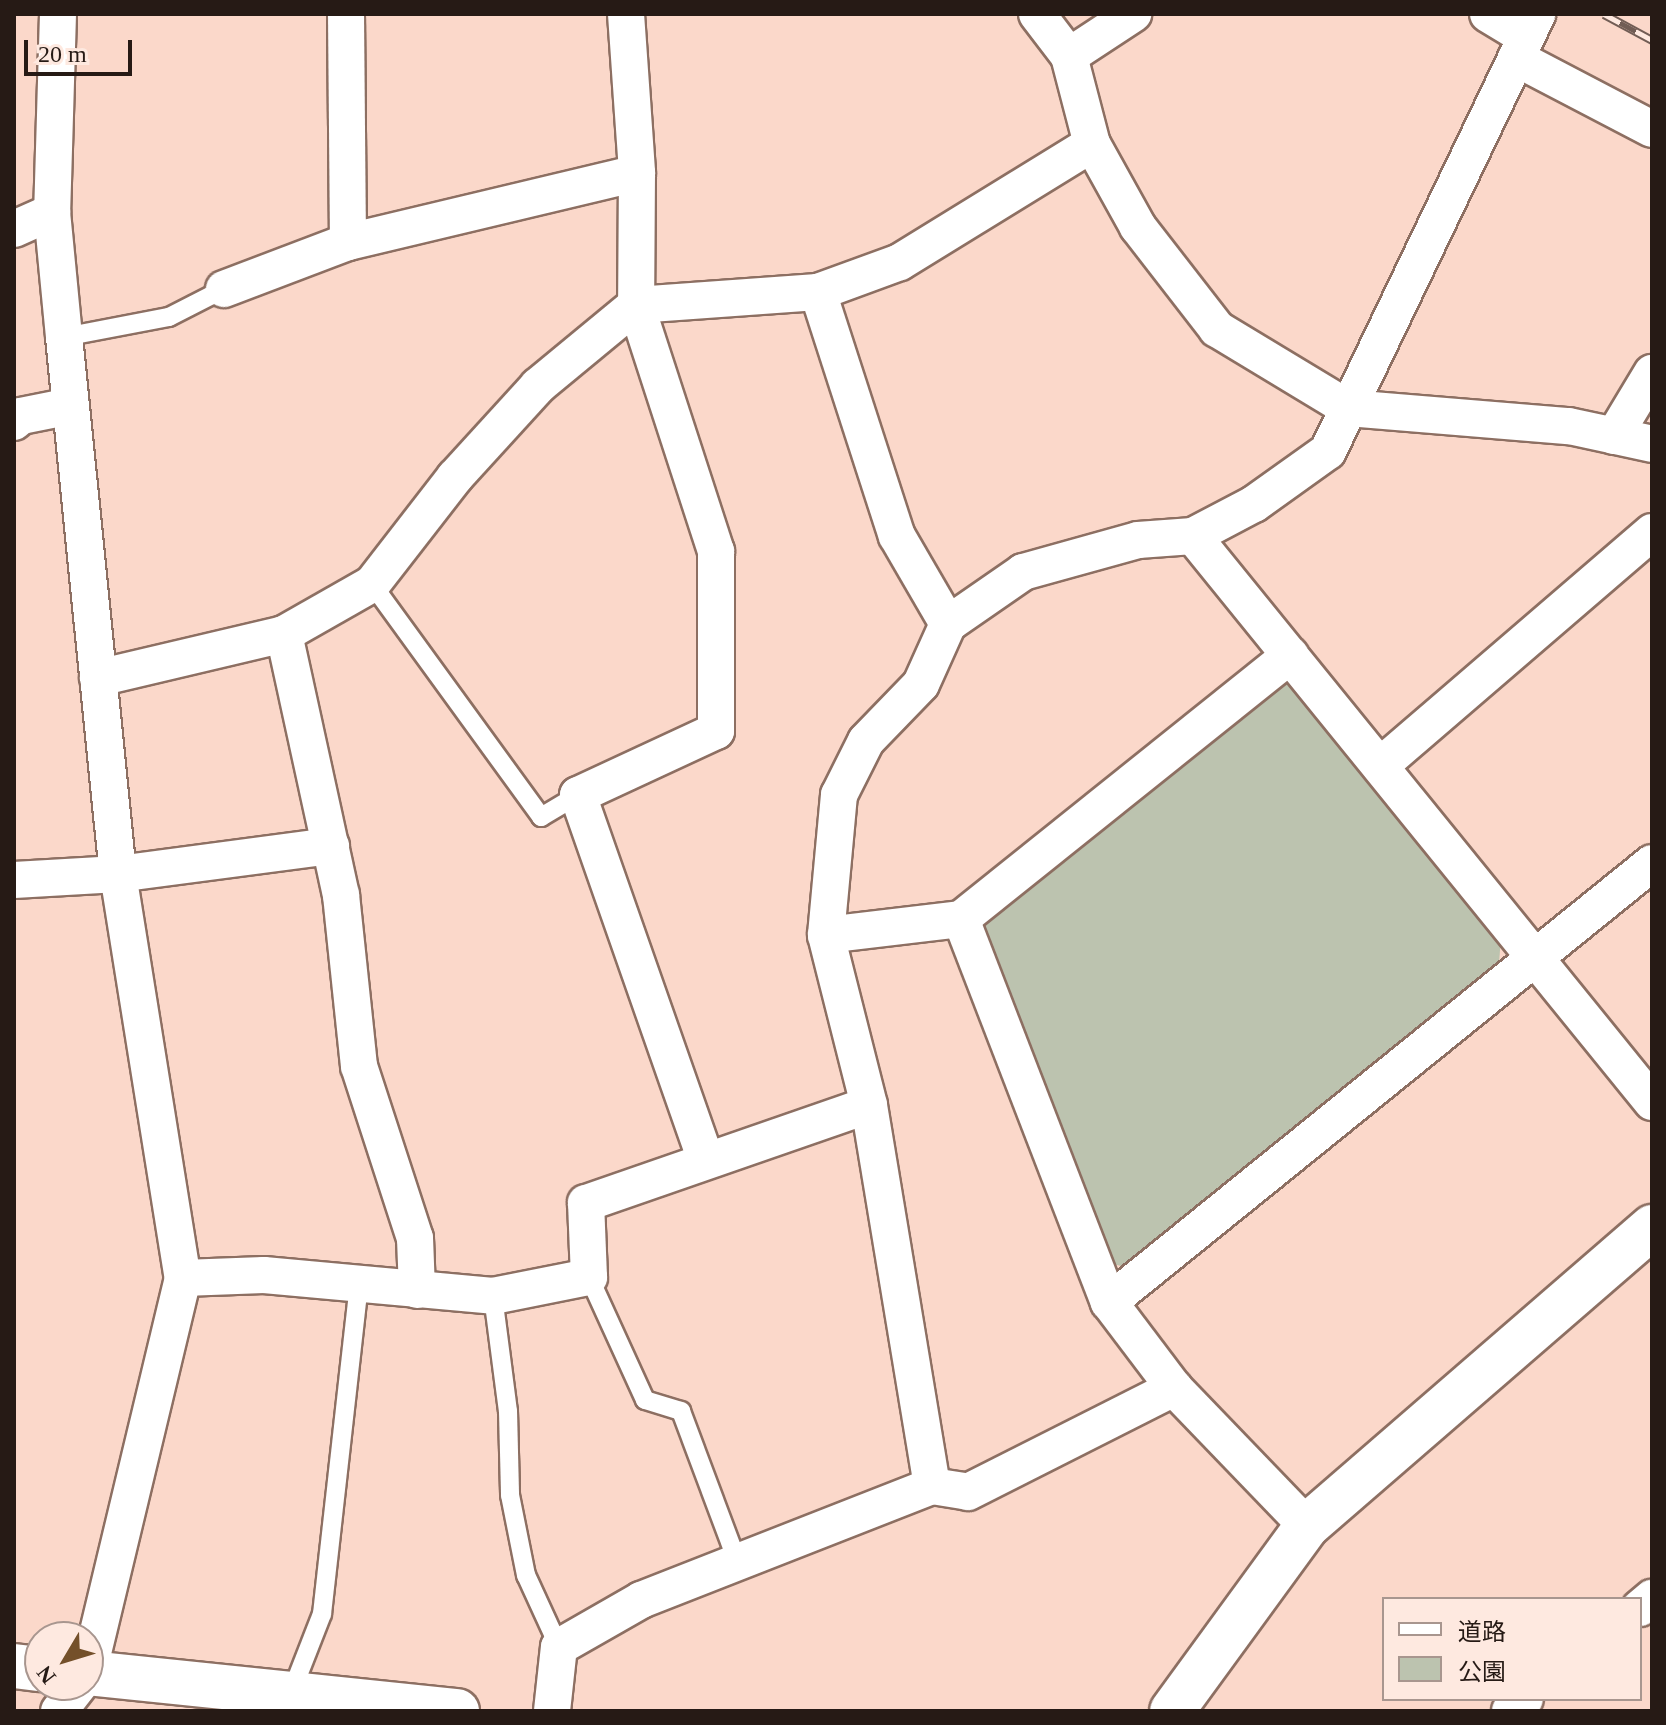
<!DOCTYPE html>
<meta charset="utf-8">
<style>
body{margin:0}
#map{position:relative;width:1666px;height:1725px;overflow:hidden;background:#fbd8ca;font-family:"Times New Roman","Noto Sans JP",serif}
div>[style]{position:absolute}
.green>*{inset:0;background:#bcc3af}
.roads{filter:drop-shadow(2px 0 #8d6f62) drop-shadow(-2px 0 #8d6f62) drop-shadow(0 2px #8d6f62) drop-shadow(0 -2px #8d6f62)}
.lane>*{height:18px;margin:-9px;padding:0 9px;transform-origin:9px;border-radius:9px;background:#fff}
.street>*{height:36px;margin:-18px;padding:0 18px;transform-origin:18px;border-radius:18px;background:#fff}
.secondary>*{height:44px;margin:-22px;padding:0 22px;transform-origin:22px;border-radius:22px;background:#fff}
.rail>*{height:9px;margin-top:-4.5px;transform-origin:0;background:repeating-linear-gradient(90deg,#fee9e0 0 18px,#715d55 0 36px);box-sizing:border-box;border-block:2px solid #715d55}
span{translate:-50% -50%;white-space:nowrap;text-align:center;line-height:1.15;-webkit-text-stroke:7px #fee9e0;paint-order:stroke}
.frame{position:absolute;inset:0;border:16px solid #261a15;pointer-events:none}
.legend{position:absolute;left:1382px;top:1597px;width:260px;height:104px;box-sizing:border-box;background:#fee9e0;border:2px solid #a8968f;margin:0;padding:10px 14px;list-style:none;font-size:24px;color:#261a15}
.legend li{display:flex;align-items:center;gap:16px;height:40px}
.legend b{width:40px;border:2px solid #a8968f}
.north{position:absolute;left:24px;top:1621px;width:80px;height:80px;box-sizing:border-box;background:#fee9e0;border:2px solid #a8968f;border-radius:50%;rotate:232deg;font-size:22px;font-weight:700;line-height:32px;text-align:center;color:#261a15}
.north::after{content:'';display:block;margin:auto;width:28px;height:36px;background:#74502a;clip-path:polygon(50% 0,100% 100%,50% 72%,0 100%)}
.scale{position:absolute;left:24px;top:40px;width:108px;height:36px;box-sizing:border-box;border:4px solid #261a15;border-top:0;padding-left:10px;font-size:24px;line-height:28px;white-space:nowrap;color:#261a15;-webkit-text-stroke:6px #fee9e0;paint-order:stroke}
</style>
<div id="map">
<div class="green">
<div style="clip-path:polygon(1291px 682px,1501px 937px,1499px 964px,1125px 1267px,1105px 1262px,981px 935px,986px 916px,1270px 683px)"></div>
</div>
<div class="roads">
<div class="lane">
<div style="left:64px;top:337px;width:107px;rotate:-10.8deg"></div>
<div style="left:169px;top:317px;width:62px;rotate:-27deg"></div>
<div style="left:372px;top:584px;width:288px;rotate:54deg"></div>
<div style="left:541px;top:817px;width:43px;rotate:-30.7deg"></div>
<div style="left:589px;top:1277px;width:135px;rotate:65.5deg"></div>
<div style="left:645px;top:1400px;width:38px;rotate:17deg"></div>
<div style="left:681px;top:1411px;width:160px;rotate:69.5deg"></div>
<div style="left:493px;top:1296px;width:116px;rotate:82.6deg"></div>
<div style="left:508px;top:1411px;width:84px;rotate:88.6deg"></div>
<div style="left:510px;top:1495px;width:82px;rotate:78.7deg"></div>
<div style="left:526px;top:1575px;width:79px;rotate:65.4deg"></div>
<div style="left:290px;top:1696px;width:88px;rotate:-68.7deg"></div>
<div style="left:322px;top:1614px;width:330px;rotate:-83.6deg"></div>
</div>
<div class="street">
<div style="left:58px;top:14px;width:198px;rotate:91.7deg"></div>
<div style="left:52px;top:212px;width:126px;rotate:84.5deg"></div>
<div style="left:64px;top:337px;width:540px;rotate:84.26deg"></div>
<div style="left:118px;top:874px;width:409px;rotate:80.9deg"></div>
<div style="left:183px;top:1278px;width:406px;rotate:103.5deg"></div>
<div style="left:346px;top:14px;width:228px;rotate:89.5deg"></div>
<div style="left:626px;top:14px;width:159px;rotate:86deg"></div>
<div style="left:637px;top:173px;width:132px;rotate:90.4deg"></div>
<div style="left:636px;top:305px;width:259px;rotate:72deg"></div>
<div style="left:716px;top:551px;width:180px;rotate:90deg"></div>
<div style="left:716px;top:731px;width:152px;rotate:155.1deg"></div>
<div style="left:578px;top:795px;width:387px;rotate:70.7deg"></div>
<div style="left:1037px;top:14px;width:53px;rotate:52.7deg"></div>
<div style="left:1069px;top:56px;width:91px;rotate:75.4deg"></div>
<div style="left:1092px;top:144px;width:95px;rotate:61deg"></div>
<div style="left:1138px;top:227px;width:129px;rotate:52.2deg"></div>
<div style="left:1217px;top:329px;width:153px;rotate:31.1deg"></div>
<div style="left:1348px;top:408px;width:222px;rotate:4.7deg"></div>
<div style="left:1569px;top:426px;width:85px;rotate:12.2deg"></div>
<div style="left:1488px;top:14px;width:44px;rotate:31.2deg"></div>
<div style="left:1069px;top:56px;width:77px;rotate:-33.3deg"></div>
<div style="left:1516px;top:58px;width:153px;rotate:27.6deg"></div>
<div style="left:14px;top:229px;width:42px;rotate:-24.1deg"></div>
<div style="left:224px;top:289px;width:133px;rotate:-20.8deg"></div>
<div style="left:348px;top:242px;width:297px;rotate:-13.4deg"></div>
<div style="left:818px;top:292px;width:256px;rotate:72.1deg"></div>
<div style="left:897px;top:536px;width:102px;rotate:59.9deg"></div>
<div style="left:14px;top:422px;width:9px;rotate:-41deg"></div>
<div style="left:21px;top:416px;width:51px;rotate:-11.3deg"></div>
<div style="left:1614px;top:436px;width:74px;rotate:-58.9deg"></div>
<div style="left:1193px;top:536px;width:729px;rotate:50.96deg"></div>
<div style="left:284px;top:634px;width:267px;rotate:77.7deg"></div>
<div style="left:341px;top:895px;width:172px;rotate:84deg"></div>
<div style="left:359px;top:1066px;width:181px;rotate:72deg"></div>
<div style="left:415px;top:1238px;width:52px;rotate:87.8deg"></div>
<div style="left:98px;top:678px;width:191px;rotate:-13.3deg"></div>
<div style="left:284px;top:634px;width:101px;rotate:-29.6deg"></div>
<div style="left:372px;top:584px;width:135px;rotate:-52.2deg"></div>
<div style="left:455px;top:477px;width:123px;rotate:-47.6deg"></div>
<div style="left:538px;top:386px;width:127px;rotate:-39.6deg"></div>
<div style="left:636px;top:305px;width:182px;rotate:-4.1deg"></div>
<div style="left:818px;top:292px;width:87px;rotate:-20.1deg"></div>
<div style="left:900px;top:262px;width:225px;rotate:-31.6deg"></div>
<div style="left:1380px;top:766px;width:359px;rotate:-40.7deg"></div>
<div style="left:14px;top:880px;width:104px;rotate:-3.3deg"></div>
<div style="left:118px;top:874px;width:215px;rotate:-7.5deg"></div>
<div style="left:961px;top:919px;width:411px;rotate:68.9deg"></div>
<div style="left:1109px;top:1302px;width:108px;rotate:52.9deg"></div>
<div style="left:1174px;top:1388px;width:192px;rotate:46.1deg"></div>
<div style="left:826px;top:935px;width:136px;rotate:-6.8deg"></div>
<div style="left:961px;top:919px;width:422px;rotate:-38.7deg"></div>
<div style="left:183px;top:1278px;width:81px;rotate:-2.1deg"></div>
<div style="left:264px;top:1275px;width:230px;rotate:5.2deg"></div>
<div style="left:493px;top:1296px;width:98px;rotate:-11.2deg"></div>
<div style="left:589px;top:1277px;width:74px;rotate:-92.3deg"></div>
<div style="left:586px;top:1203px;width:299px;rotate:-19.1deg"></div>
<div style="left:1109px;top:1302px;width:698px;rotate:-38.95deg"></div>
<div style="left:932px;top:1486px;width:386px;rotate:-99.4deg"></div>
<div style="left:869px;top:1105px;width:175px;rotate:-104.2deg"></div>
<div style="left:826px;top:935px;width:141px;rotate:-84.7deg"></div>
<div style="left:839px;top:795px;width:60px;rotate:-63.4deg"></div>
<div style="left:866px;top:741px;width:79px;rotate:-46deg"></div>
<div style="left:921px;top:684px;width:66px;rotate:-65.8deg"></div>
<div style="left:948px;top:624px;width:91px;rotate:-34.7deg"></div>
<div style="left:1023px;top:572px;width:119px;rotate:-15.5deg"></div>
<div style="left:1138px;top:540px;width:55px;rotate:-4.2deg"></div>
<div style="left:1193px;top:536px;width:69px;rotate:-27.7deg"></div>
<div style="left:1254px;top:504px;width:91px;rotate:-35.6deg"></div>
<div style="left:1328px;top:451px;width:484px;rotate:-64.4deg"></div>
<div style="left:1640px;top:1608px;width:16px;rotate:-40deg"></div>
<div style="left:59px;top:1711px;width:33px;rotate:-52deg"></div>
<div style="left:552px;top:1711px;width:64px;rotate:-83.8deg"></div>
<div style="left:559px;top:1647px;width:95px;rotate:-29.8deg"></div>
<div style="left:641px;top:1600px;width:313px;rotate:-21.4deg"></div>
<div style="left:932px;top:1486px;width:36px;rotate:9deg"></div>
<div style="left:968px;top:1492px;width:231px;rotate:-26.8deg"></div>
<div style="left:1510px;top:1711px;width:19px;rotate:-39deg"></div>
</div>
<div class="secondary">
<div style="left:14px;top:1666px;width:26px;rotate:7deg"></div>
<div style="left:88px;top:1673px;width:371px;rotate:5.9deg"></div>
<div style="left:1172px;top:1711px;width:229px;rotate:-53.9deg"></div>
<div style="left:1307px;top:1526px;width:457px;rotate:-40.9deg"></div>
</div>
</div>
<div class="rail">
<div style="left:1604px;top:14px;width:55px;rotate:28.4deg"></div>
</div>
<div class="frame"></div>
<ul class="legend">
<li><b style="height:10px;background:#fff"></b>道路</li>
<li><b style="height:22px;background:#bcc3af"></b>公園</li>
</ul>
<div class="north">N</div>
<div class="scale">20 m</div>
</div>
